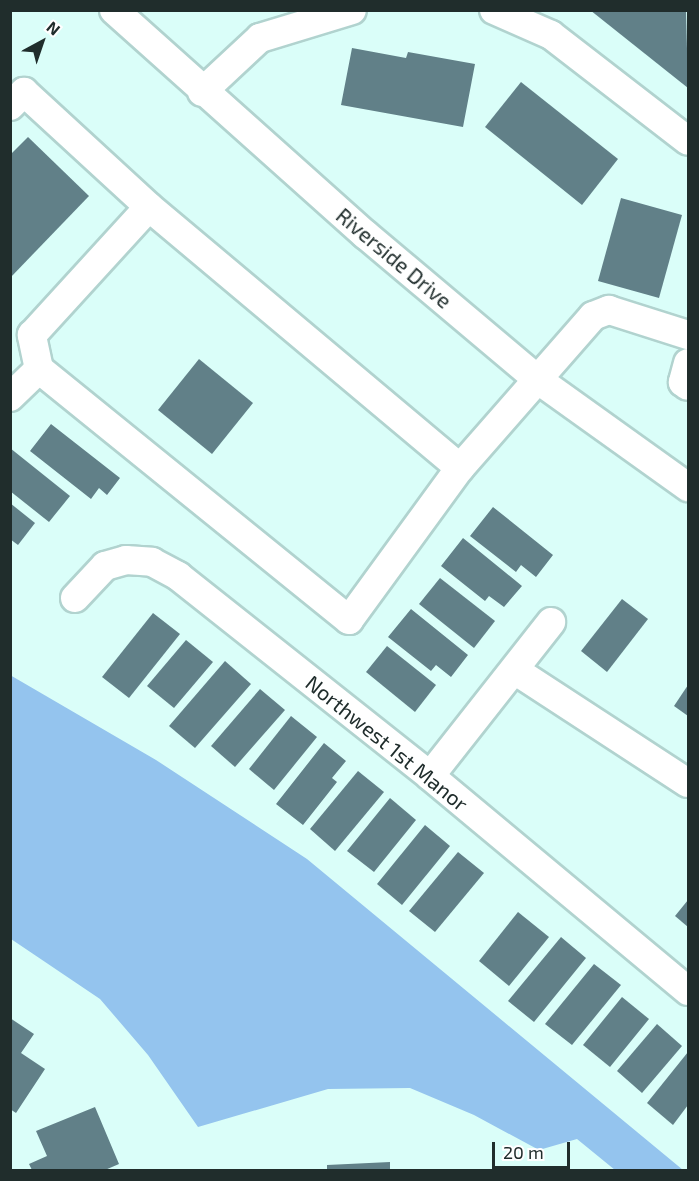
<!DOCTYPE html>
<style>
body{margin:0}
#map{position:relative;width:699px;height:1181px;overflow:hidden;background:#dafef9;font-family:"Exo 2",sans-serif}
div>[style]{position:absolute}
.water>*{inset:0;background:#94c4ee}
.building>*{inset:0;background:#618088}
.roads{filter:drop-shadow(2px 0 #b1d3cf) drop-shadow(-2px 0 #b1d3cf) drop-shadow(0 2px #b1d3cf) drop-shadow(0 -2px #b1d3cf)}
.minor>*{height:28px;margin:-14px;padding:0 14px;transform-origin:14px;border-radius:14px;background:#fff}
span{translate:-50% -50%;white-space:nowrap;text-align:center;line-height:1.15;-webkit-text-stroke:6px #fff;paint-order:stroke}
.street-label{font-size:21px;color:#202d2c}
.frame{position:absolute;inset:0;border:12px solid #202d2c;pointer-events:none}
.north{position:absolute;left:12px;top:12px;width:60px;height:60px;-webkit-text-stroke:4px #fff;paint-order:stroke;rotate:40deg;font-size:16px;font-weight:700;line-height:24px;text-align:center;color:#202d2c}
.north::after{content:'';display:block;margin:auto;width:21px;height:27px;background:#202d2c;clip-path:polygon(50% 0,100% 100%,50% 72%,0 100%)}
.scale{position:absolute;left:492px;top:1142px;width:78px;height:27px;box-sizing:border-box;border:3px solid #202d2c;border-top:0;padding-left:8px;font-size:18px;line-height:21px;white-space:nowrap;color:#202d2c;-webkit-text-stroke:4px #fff;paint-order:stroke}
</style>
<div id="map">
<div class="water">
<div style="clip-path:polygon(10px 675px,156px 760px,307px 859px,683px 1170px,615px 1170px,577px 1139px,539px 1150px,474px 1115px,410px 1088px,328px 1089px,198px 1127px,148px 1055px,100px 999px,11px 939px)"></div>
</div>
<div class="building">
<div style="clip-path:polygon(590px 10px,686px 10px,688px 88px)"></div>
<div style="clip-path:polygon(352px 48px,406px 58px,408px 52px,475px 64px,463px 127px,341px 105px)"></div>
<div style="clip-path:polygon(521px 82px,618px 159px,582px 205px,485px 127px)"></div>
<div style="clip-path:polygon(28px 137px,89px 196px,10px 278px,10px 155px)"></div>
<div style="clip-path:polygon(621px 198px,682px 215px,659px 298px,598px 281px)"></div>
<div style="clip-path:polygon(199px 359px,253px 403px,212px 454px,158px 410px)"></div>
<div style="clip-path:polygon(51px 424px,120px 478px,107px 495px,99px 488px,91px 499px,30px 451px)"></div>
<div style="clip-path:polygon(10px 448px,70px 496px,49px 522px,10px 491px)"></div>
<div style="clip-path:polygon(10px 503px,35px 523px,18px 545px,10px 539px)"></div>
<div style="clip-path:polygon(493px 507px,553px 555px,536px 577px,521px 565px,516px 572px,470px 536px)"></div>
<div style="clip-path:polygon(463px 538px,522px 586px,504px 607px,489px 596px,485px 601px,441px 566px)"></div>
<div style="clip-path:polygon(440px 578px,495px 621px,474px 648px,419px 604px)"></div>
<div style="clip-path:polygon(622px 599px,648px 619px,607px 672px,581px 651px)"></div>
<div style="clip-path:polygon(411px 609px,468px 655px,451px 677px,436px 665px,431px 671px,388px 637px)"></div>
<div style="clip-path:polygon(153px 613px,180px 634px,129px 698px,102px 677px)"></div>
<div style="clip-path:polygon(186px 640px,213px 662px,174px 708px,147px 686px)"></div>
<div style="clip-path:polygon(387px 646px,436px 685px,415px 712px,366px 672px)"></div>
<div style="clip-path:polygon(225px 661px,251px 684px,195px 748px,169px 726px)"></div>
<div style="clip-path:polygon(688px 685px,688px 716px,674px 706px)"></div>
<div style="clip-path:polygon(260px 689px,285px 710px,235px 767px,211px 746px)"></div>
<div style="clip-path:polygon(291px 716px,317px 737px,274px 790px,249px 769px)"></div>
<div style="clip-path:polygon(324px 743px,346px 761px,332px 778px,337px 782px,303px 825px,276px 804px)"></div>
<div style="clip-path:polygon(358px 771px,384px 792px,335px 851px,310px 829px)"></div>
<div style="clip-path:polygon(390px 798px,416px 820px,374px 872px,347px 851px)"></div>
<div style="clip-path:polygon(425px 825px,450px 846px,402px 905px,377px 884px)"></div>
<div style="clip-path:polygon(458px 852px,484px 873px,435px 932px,409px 911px)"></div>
<div style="clip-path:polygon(688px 900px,688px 927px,675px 916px)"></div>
<div style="clip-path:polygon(518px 912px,549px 937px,509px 986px,479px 961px)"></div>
<div style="clip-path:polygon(561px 937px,586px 958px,534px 1022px,508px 1001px)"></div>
<div style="clip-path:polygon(594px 964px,621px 985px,572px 1045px,545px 1024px)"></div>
<div style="clip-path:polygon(622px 997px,649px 1019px,610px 1067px,583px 1045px)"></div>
<div style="clip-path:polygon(10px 1018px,34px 1034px,21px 1053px,45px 1069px,16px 1113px,10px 1109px)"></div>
<div style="clip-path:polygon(657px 1024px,682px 1046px,642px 1093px,617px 1071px)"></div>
<div style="clip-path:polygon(688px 1052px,688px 1105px,673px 1125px,647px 1103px)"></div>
<div style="clip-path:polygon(95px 1107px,119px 1164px,105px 1170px,32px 1170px,29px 1164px,47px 1156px,36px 1131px)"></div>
<div style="clip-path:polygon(390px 1162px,390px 1170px,327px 1170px,327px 1165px)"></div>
</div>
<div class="roads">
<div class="minor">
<div style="left:114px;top:10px;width:338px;rotate:41.8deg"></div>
<div style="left:366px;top:235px;width:224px;rotate:40.1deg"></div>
<div style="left:537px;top:379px;width:186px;rotate:35.6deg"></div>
<div style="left:494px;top:10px;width:62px;rotate:23.7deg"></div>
<div style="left:551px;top:35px;width:173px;rotate:37.7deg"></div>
<div style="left:202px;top:92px;width:79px;rotate:-43deg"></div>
<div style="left:260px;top:38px;width:96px;rotate:-16.9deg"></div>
<div style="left:10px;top:106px;width:20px;rotate:-45deg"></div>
<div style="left:24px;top:92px;width:170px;rotate:42.6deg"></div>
<div style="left:149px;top:207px;width:406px;rotate:40deg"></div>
<div style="left:460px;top:468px;width:202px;rotate:-48.8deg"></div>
<div style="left:593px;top:316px;width:17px;rotate:-21deg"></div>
<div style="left:609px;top:310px;width:83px;rotate:17.6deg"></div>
<div style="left:688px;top:363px;width:20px;rotate:105deg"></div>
<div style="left:683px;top:382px;width:6px;rotate:39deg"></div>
<div style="left:39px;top:369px;width:399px;rotate:39deg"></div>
<div style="left:349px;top:620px;width:188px;rotate:-53.9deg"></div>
<div style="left:10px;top:397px;width:40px;rotate:-44deg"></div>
<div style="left:39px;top:369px;width:35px;rotate:-102deg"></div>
<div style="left:32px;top:335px;width:173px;rotate:-47.6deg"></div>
<div style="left:75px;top:598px;width:44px;rotate:-46.8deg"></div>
<div style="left:105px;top:566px;width:22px;rotate:-16deg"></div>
<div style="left:126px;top:560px;width:26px;rotate:4deg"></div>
<div style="left:152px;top:562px;width:30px;rotate:28deg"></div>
<div style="left:178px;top:576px;width:322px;rotate:38.4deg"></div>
<div style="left:430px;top:776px;width:336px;rotate:39.8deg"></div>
<div style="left:516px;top:671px;width:205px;rotate:33.1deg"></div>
<div style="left:430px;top:776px;width:196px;rotate:-51.8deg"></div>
</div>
</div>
<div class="street-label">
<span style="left:394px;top:258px;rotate:40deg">Riverside Drive</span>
<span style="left:387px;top:743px;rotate:39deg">Northwest 1st Manor</span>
</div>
<div class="frame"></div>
<div class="north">N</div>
<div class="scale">20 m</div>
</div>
